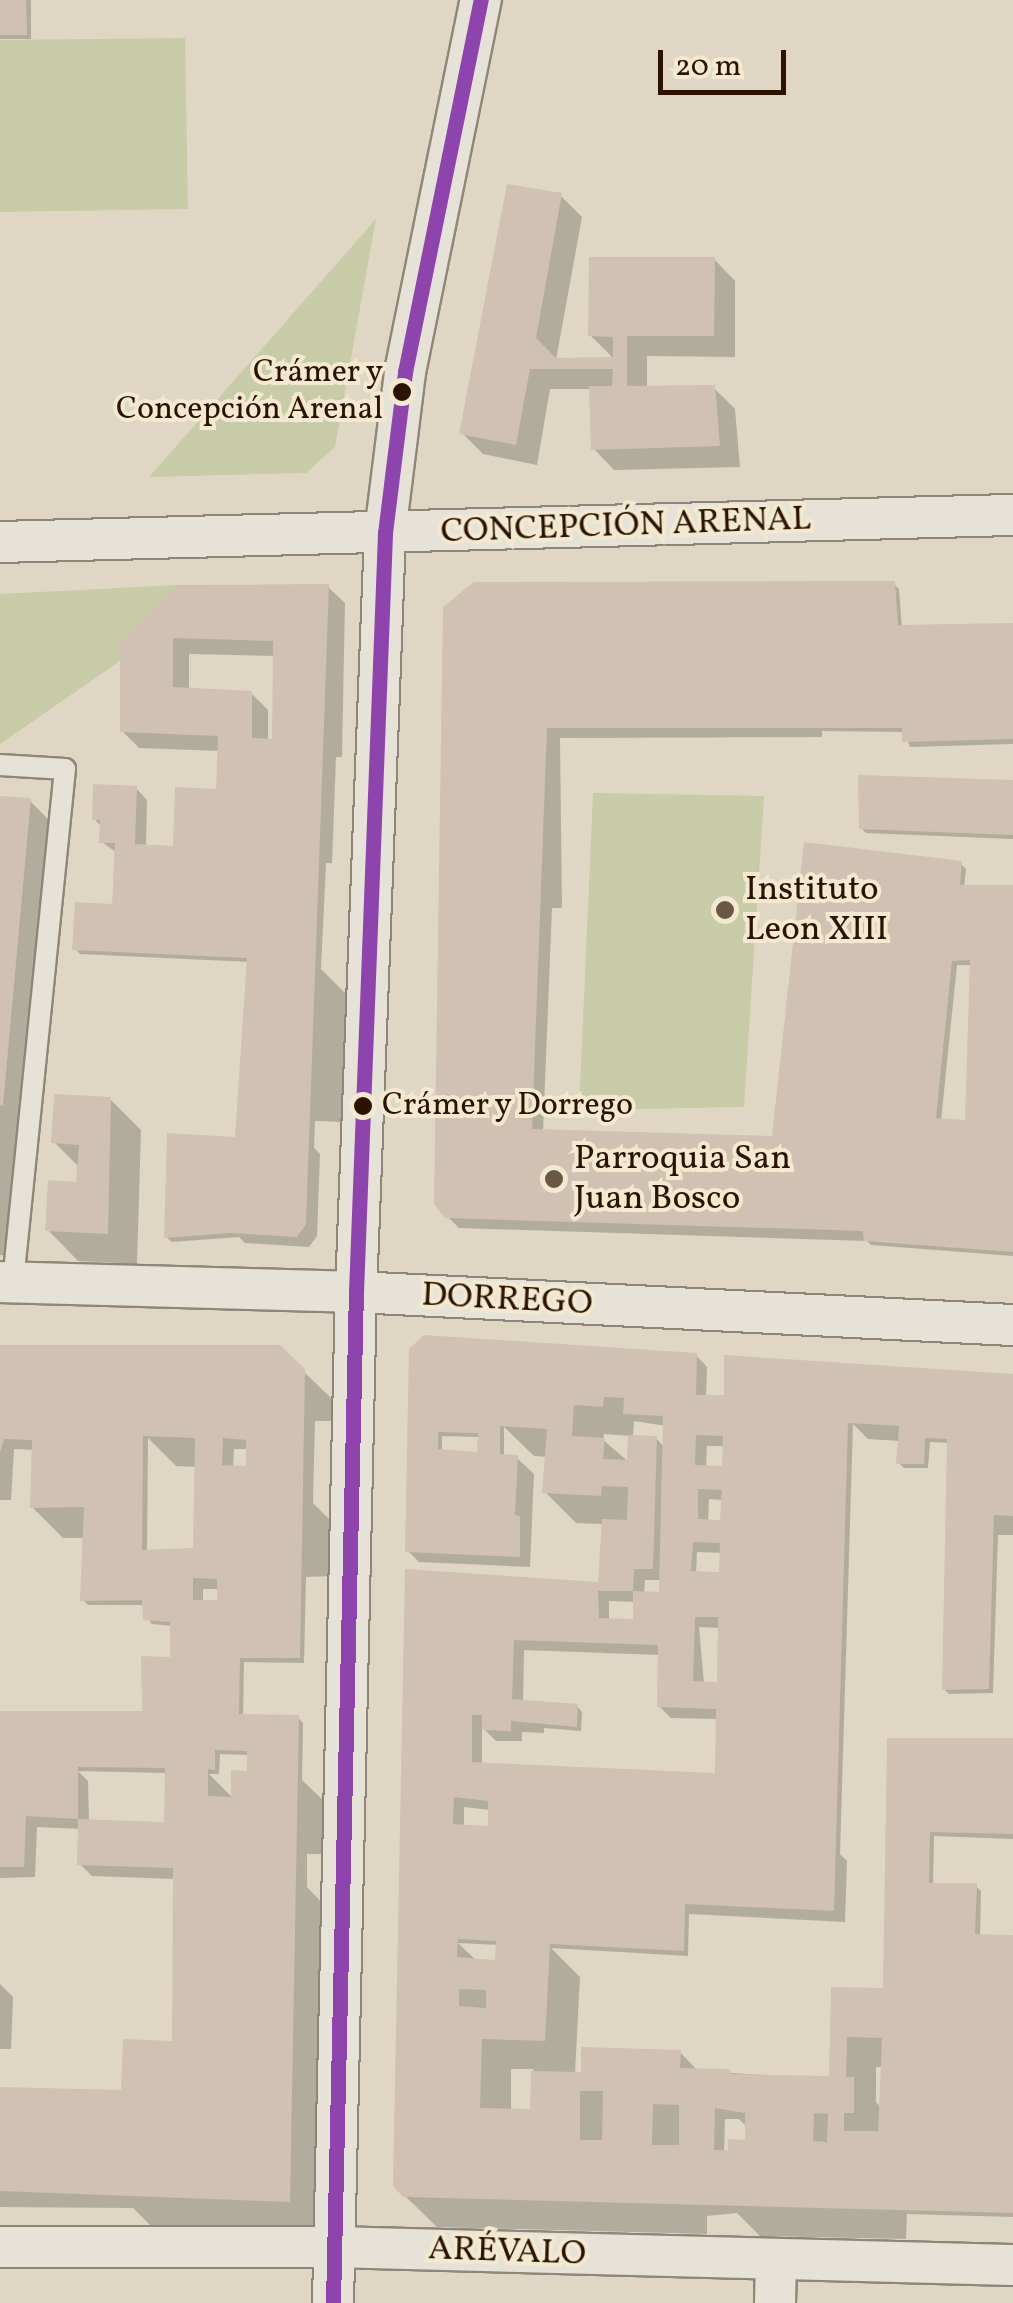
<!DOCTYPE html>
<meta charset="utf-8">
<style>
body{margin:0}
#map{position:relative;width:1013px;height:2303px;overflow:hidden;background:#dfd7c3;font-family:Vollkorn,serif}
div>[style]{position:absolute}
.green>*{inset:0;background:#c8cba7}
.shadow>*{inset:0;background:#0003}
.building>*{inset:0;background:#d0c1b2}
.roads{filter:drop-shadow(2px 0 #8e8779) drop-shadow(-2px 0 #8e8779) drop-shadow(0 2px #8e8779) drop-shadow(0 -2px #8e8779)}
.service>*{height:20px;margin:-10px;padding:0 10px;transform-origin:10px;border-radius:10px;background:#e6e2d7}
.minor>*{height:40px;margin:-20px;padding:0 20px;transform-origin:20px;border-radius:20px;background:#e6e2d7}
.bus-1>*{height:15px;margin:-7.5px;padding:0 7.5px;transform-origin:7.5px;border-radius:7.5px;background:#8e44ad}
.dots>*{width:28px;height:28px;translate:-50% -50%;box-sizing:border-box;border:5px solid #f2e9d0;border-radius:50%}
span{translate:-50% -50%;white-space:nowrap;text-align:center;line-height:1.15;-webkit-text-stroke:8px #f2e9d0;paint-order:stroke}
.bus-label{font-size:32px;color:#2b1300}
.right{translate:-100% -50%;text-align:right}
.left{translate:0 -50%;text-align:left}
.street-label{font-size:35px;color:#2b1300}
.poi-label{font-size:35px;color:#2b1300}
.scale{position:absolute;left:658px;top:50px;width:128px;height:45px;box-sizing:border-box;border:5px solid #2b1300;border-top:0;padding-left:12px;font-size:30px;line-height:35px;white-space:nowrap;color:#2b1300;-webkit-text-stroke:8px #f2e9d0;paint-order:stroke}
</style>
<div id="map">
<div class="green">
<div style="clip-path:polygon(185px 38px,188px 209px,0 212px,0 40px)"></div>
<div style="clip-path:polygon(376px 219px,335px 447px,306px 473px,149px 477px)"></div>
<div style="clip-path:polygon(177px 585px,120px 643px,120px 661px,0 744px,0 594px)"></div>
<div style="clip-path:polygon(593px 793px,764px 796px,744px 1107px,579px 1110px)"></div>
</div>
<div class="shadow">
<div style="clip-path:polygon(0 0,31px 0,31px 39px,0 39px)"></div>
<div style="clip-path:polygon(561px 196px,582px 217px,556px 360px,615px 360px,590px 335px,714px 259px,735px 281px,735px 357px,647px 356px,647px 389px,714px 388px,735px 409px,740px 467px,614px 470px,593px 448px,591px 389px,550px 389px,537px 465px,483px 454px,462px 433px)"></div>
<div style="clip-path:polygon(evenodd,894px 584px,899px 589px,902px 628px,1013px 625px,1013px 744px,910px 747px,904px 732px,822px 731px,822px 737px,560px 738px,562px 908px,552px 908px,543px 1132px,774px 1138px,961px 864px,966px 869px,964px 887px,1013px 888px,1013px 1256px,871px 1245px,867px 1241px,459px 1228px,447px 1216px,446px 608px,894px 584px,957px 965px,972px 965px,967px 1123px,941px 1121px,957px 965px)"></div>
<div style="clip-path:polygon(evenodd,328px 587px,345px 603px,342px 757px,336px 757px,332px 863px,326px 863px,321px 969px,346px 994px,341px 1122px,315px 1121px,314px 1148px,320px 1154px,317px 1236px,309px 1247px,245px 1243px,239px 1237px,172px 1242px,166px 1237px,237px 1139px,250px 962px,80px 954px,75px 949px,115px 906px,117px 853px,102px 842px,102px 827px,94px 819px,136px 788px,147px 800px,146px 847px,175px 849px,218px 792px,220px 751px,139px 748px,122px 731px,123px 644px,328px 587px,189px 654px,275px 656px,274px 741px,268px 741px,268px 710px,251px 693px,189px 690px,189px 654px)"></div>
<div style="clip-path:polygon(1013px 783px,1013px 839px,866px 833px,861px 828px)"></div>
<div style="clip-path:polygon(0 798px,30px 801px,62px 833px,23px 1257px,0 1255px)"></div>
<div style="clip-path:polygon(110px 1099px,141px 1130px,137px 1264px,78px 1261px,48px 1230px,78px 1185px,80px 1168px,54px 1142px)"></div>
<div style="clip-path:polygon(evenodd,0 1348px,303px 1371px,335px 1402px,335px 1421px,315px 1421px,313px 1503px,334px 1524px,333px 1576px,306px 1577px,304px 1663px,244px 1662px,243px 1717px,298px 1718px,303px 1723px,302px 1780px,328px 1805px,327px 1854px,307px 1854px,307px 1887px,326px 1907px,320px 2231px,150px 2225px,133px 2208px,0 2207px,0 2089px,123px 2093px,175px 2047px,175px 1879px,92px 1876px,80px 1864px,81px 1829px,37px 1827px,35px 1877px,0 1878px,0 1713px,144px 1714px,173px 1659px,173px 1626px,151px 1624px,144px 1605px,88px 1605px,83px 1600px,86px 1538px,63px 1538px,32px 1507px,34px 1450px,14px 1449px,11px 1500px,0 1500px,0 1348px,148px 1438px,176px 1466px,197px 1467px,196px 1551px,147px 1552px,148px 1438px,0 1348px,234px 1449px,248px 1449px,248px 1468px,233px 1468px,234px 1449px,0 1348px,203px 1589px,220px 1589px,223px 1603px,203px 1603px,203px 1589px,0 1348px,220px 1754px,249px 1755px,253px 1773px,233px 1798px,209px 1774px,219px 1774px,220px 1754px,0 1348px,78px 1771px,167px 1773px,166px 1824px,89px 1821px,88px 1781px,78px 1771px)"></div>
<div style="clip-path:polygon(evenodd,411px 1350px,696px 1355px,707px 1367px,706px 1397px,1013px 1376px,1013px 1535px,998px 1535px,993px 1693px,949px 1694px,944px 1689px,949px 1443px,930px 1442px,928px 1468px,904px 1468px,899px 1463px,900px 1441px,868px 1439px,853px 1424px,840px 1854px,847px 1861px,845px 1922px,689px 1914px,688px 1956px,551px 1948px,580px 1977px,575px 2074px,680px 2052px,698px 2071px,831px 2079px,833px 1989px,884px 1991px,889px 1740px,1013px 1741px,1013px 1839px,934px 1836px,933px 1885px,975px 1886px,981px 1891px,980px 1936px,1013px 1937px,1013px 2217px,907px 2214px,906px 2239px,760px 2236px,737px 2213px,707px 2216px,707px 2234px,437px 2227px,405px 2196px,407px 1571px,601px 1585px,604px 1524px,576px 1523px,545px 1492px,547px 1457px,534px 1456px,504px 1427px,504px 1457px,517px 1458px,534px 1474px,530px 1567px,419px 1562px,408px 1551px,411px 1350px,634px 1421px,666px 1426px,665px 1448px,656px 1438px,633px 1438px,634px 1421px,411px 1350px,604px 1434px,630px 1436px,630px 1463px,603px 1440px,604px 1434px,411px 1350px,442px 1436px,480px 1437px,484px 1455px,442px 1452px,442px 1436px,411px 1350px,707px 1446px,725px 1446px,724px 1472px,706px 1468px,707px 1446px,411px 1350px,709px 1499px,724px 1500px,723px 1526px,708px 1522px,709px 1499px,411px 1350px,697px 1552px,723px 1553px,722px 1578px,696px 1574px,697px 1552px,411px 1350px,645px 1580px,662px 1580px,662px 1595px,644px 1594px,645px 1580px,411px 1350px,609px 1601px,636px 1602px,636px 1621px,609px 1621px,609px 1601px,411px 1350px,699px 1627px,721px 1628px,720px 1689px,704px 1684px,699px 1627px,411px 1350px,524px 1650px,660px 1655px,659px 1706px,671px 1718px,719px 1719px,718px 1779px,482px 1765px,482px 1727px,496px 1741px,522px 1741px,522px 1732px,544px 1733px,544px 1728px,581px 1731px,582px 1712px,577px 1706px,523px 1702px,524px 1650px,411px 1350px,464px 1807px,490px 1810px,490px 1828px,464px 1827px,464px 1807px,411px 1350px,458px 1943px,499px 1945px,497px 1963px,477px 1961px,458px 1943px,411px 1350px,876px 2067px,882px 2067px,881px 2108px,876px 2102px,876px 2067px,411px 1350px,511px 2069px,533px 2069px,533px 2111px,511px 2111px,511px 2069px,411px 1350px,725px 2119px,739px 2119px,748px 2128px,747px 2142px,724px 2153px,725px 2119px)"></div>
<div style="clip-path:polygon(0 1984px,13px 1997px,11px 2049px,0 2049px)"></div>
</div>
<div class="building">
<div style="clip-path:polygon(0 0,26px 0,27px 35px,0 35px)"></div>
<div style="clip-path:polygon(507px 184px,562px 193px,536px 338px,556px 358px,613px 357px,613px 337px,588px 336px,589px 257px,715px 257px,714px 336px,627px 336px,627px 386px,715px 385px,720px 446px,591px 450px,589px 386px,612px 386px,613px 369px,530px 369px,516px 445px,459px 434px)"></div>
<div style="clip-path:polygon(evenodd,895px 581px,898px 625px,1013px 623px,1013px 739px,902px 742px,902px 728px,547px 728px,532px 1129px,772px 1136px,804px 842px,962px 861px,960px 885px,1013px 885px,1013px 1252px,864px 1241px,863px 1231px,445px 1218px,434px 1204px,443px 607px,474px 582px,895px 581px,970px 960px,965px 1120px,936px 1118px,952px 961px,970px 960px)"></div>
<div style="clip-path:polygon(evenodd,329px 584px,306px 1224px,297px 1237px,231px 1233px,164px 1238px,167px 1133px,235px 1137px,247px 958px,72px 950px,75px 902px,112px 904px,115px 843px,99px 843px,100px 820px,92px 820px,93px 784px,137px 786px,135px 844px,173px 846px,175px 787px,216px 789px,218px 736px,120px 732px,120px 643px,177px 585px,329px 584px,173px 638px,273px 641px,272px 739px,252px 738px,252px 691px,173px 687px,173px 638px)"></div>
<div style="clip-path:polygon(858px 775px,1013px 780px,1013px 835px,859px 829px)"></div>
<div style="clip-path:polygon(0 796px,31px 798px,3px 1106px,0 1105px)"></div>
<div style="clip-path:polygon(54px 1094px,111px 1097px,108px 1234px,45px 1231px,48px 1180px,76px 1182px,79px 1145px,51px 1143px)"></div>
<div style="clip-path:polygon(evenodd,424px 1335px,697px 1353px,696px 1395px,724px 1395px,724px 1355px,1013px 1374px,1013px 1516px,994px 1515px,989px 1689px,942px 1690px,947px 1439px,925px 1438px,924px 1464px,896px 1464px,899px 1426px,848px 1423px,834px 1911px,685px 1904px,684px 1951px,550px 1944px,545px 2041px,482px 2039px,480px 2108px,530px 2109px,531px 2071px,581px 2072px,581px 2047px,681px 2050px,680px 2068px,730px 2069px,730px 2074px,829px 2076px,831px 1987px,883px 1988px,887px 1738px,1013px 1738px,1013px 1834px,930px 1832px,929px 1883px,977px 1883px,975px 1934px,1013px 1935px,1013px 2213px,403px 2197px,393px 2186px,405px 1569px,598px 1582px,602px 1519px,627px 1520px,628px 1487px,602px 1486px,601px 1496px,542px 1493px,547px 1429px,500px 1426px,500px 1454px,518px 1455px,515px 1515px,520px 1516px,520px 1557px,405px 1552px,409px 1349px,424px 1335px,604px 1397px,624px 1398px,623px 1414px,663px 1416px,659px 1592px,633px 1591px,634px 1569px,653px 1569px,657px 1436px,628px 1435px,627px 1460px,603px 1459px,605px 1438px,572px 1436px,574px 1405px,603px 1407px,604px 1397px,424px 1335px,438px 1432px,478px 1433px,477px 1452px,438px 1449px,438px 1432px,424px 1335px,696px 1435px,723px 1436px,722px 1466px,695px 1465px,696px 1435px,424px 1335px,698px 1489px,722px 1490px,720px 1520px,698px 1519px,698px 1489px,424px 1335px,693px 1542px,720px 1543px,719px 1572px,691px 1571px,693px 1542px,424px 1335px,598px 1591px,633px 1591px,633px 1619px,599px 1618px,598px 1591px,424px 1335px,695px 1617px,718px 1617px,717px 1682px,693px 1681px,695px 1617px,424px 1335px,514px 1640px,658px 1645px,657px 1707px,716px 1709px,715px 1773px,472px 1762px,472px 1715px,482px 1715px,482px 1730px,511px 1731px,511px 1721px,577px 1727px,578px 1704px,512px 1699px,514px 1640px,424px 1335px,454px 1797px,488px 1801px,488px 1826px,453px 1824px,454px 1797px,424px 1335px,458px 1939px,496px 1941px,495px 1960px,457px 1957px,458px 1939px,424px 1335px,459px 1989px,486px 1990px,486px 2008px,459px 2006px,459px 1989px,424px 1335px,847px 2037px,882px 2038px,878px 2131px,844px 2131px,844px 2113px,854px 2113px,854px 2077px,846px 2077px,847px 2037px,424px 1335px,580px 2091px,603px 2091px,602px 2140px,580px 2140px,580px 2091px,424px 1335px,653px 2104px,679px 2105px,679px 2145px,652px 2145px,653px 2104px,424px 1335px,715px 2108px,745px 2113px,745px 2140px,728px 2139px,728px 2150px,714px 2150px,715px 2108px,424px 1335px,814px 2113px,828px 2114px,827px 2142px,813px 2141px,814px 2113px)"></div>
<div style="clip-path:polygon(evenodd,0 1345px,280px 1345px,305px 1369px,300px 1658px,240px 1658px,239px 1714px,299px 1715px,290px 2202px,0 2191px,0 2087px,121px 2090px,123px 2039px,172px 2041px,173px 1868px,77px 1865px,78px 1819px,164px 1822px,165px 1768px,78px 1767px,78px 1819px,26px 1816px,24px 1867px,0 1867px,0 1711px,142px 1711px,141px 1656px,170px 1657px,170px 1622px,143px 1620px,142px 1600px,80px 1601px,84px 1507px,30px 1508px,32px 1440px,4px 1439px,0 1452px,0 1345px,143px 1436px,195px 1438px,193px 1548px,142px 1550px,143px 1436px,0 1345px,223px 1438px,246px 1440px,246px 1466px,222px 1465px,223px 1438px,0 1345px,193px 1578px,217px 1579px,217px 1600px,193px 1600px,193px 1578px,0 1345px,215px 1750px,247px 1751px,247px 1771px,231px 1770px,231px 1797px,208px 1796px,208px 1769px,215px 1770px,215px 1750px)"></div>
</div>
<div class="roads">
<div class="service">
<div style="left:0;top:765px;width:65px;rotate:3.5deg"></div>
<div style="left:65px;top:769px;width:516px;rotate:95.79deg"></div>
</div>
<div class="minor">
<div style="left:0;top:542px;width:1013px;rotate:-1.53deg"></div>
<div style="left:0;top:1282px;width:356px;rotate:1.6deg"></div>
<div style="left:356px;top:1292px;width:658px;rotate:2.88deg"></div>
<div style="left:0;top:2247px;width:334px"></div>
<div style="left:334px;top:2247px;width:679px;rotate:1.52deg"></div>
<div style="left:333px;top:2303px;width:1011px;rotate:-88.7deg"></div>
<div style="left:356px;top:1292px;width:760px;rotate:-87.81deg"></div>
<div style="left:385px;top:533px;width:162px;rotate:-82.9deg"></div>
<div style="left:405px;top:372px;width:380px;rotate:-78.5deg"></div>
<div style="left:775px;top:2303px;width:44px;rotate:-88.7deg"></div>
</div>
</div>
<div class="bus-1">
<div style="left:333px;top:2303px;width:1011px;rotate:-88.7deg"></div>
<div style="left:356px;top:1292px;width:760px;rotate:-87.81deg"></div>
<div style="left:385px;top:533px;width:162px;rotate:-82.9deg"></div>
<div style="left:405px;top:372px;width:380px;rotate:-78.5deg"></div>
</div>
<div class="dots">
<div style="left:402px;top:392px;background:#2b1300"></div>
<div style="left:725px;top:910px;background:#6a5844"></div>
<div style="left:363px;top:1106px;background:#2b1300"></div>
<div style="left:554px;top:1179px;background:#6a5844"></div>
</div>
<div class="bus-label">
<span class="right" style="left:383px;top:392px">Crámer y<br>Concepción Arenal</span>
<span class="left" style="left:382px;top:1106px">Crámer y Dorrego</span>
</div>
<div class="street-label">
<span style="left:626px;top:526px;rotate:-2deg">CONCEPCIÓN ARENAL</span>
<span style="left:507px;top:1300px;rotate:3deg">DORREGO</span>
<span style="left:507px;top:2252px;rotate:2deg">ARÉVALO</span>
</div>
<div class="poi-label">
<span class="left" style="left:745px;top:910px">Instituto<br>Leon XIII</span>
<span class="left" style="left:574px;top:1179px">Parroquia San<br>Juan Bosco</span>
</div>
<div class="scale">20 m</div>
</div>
